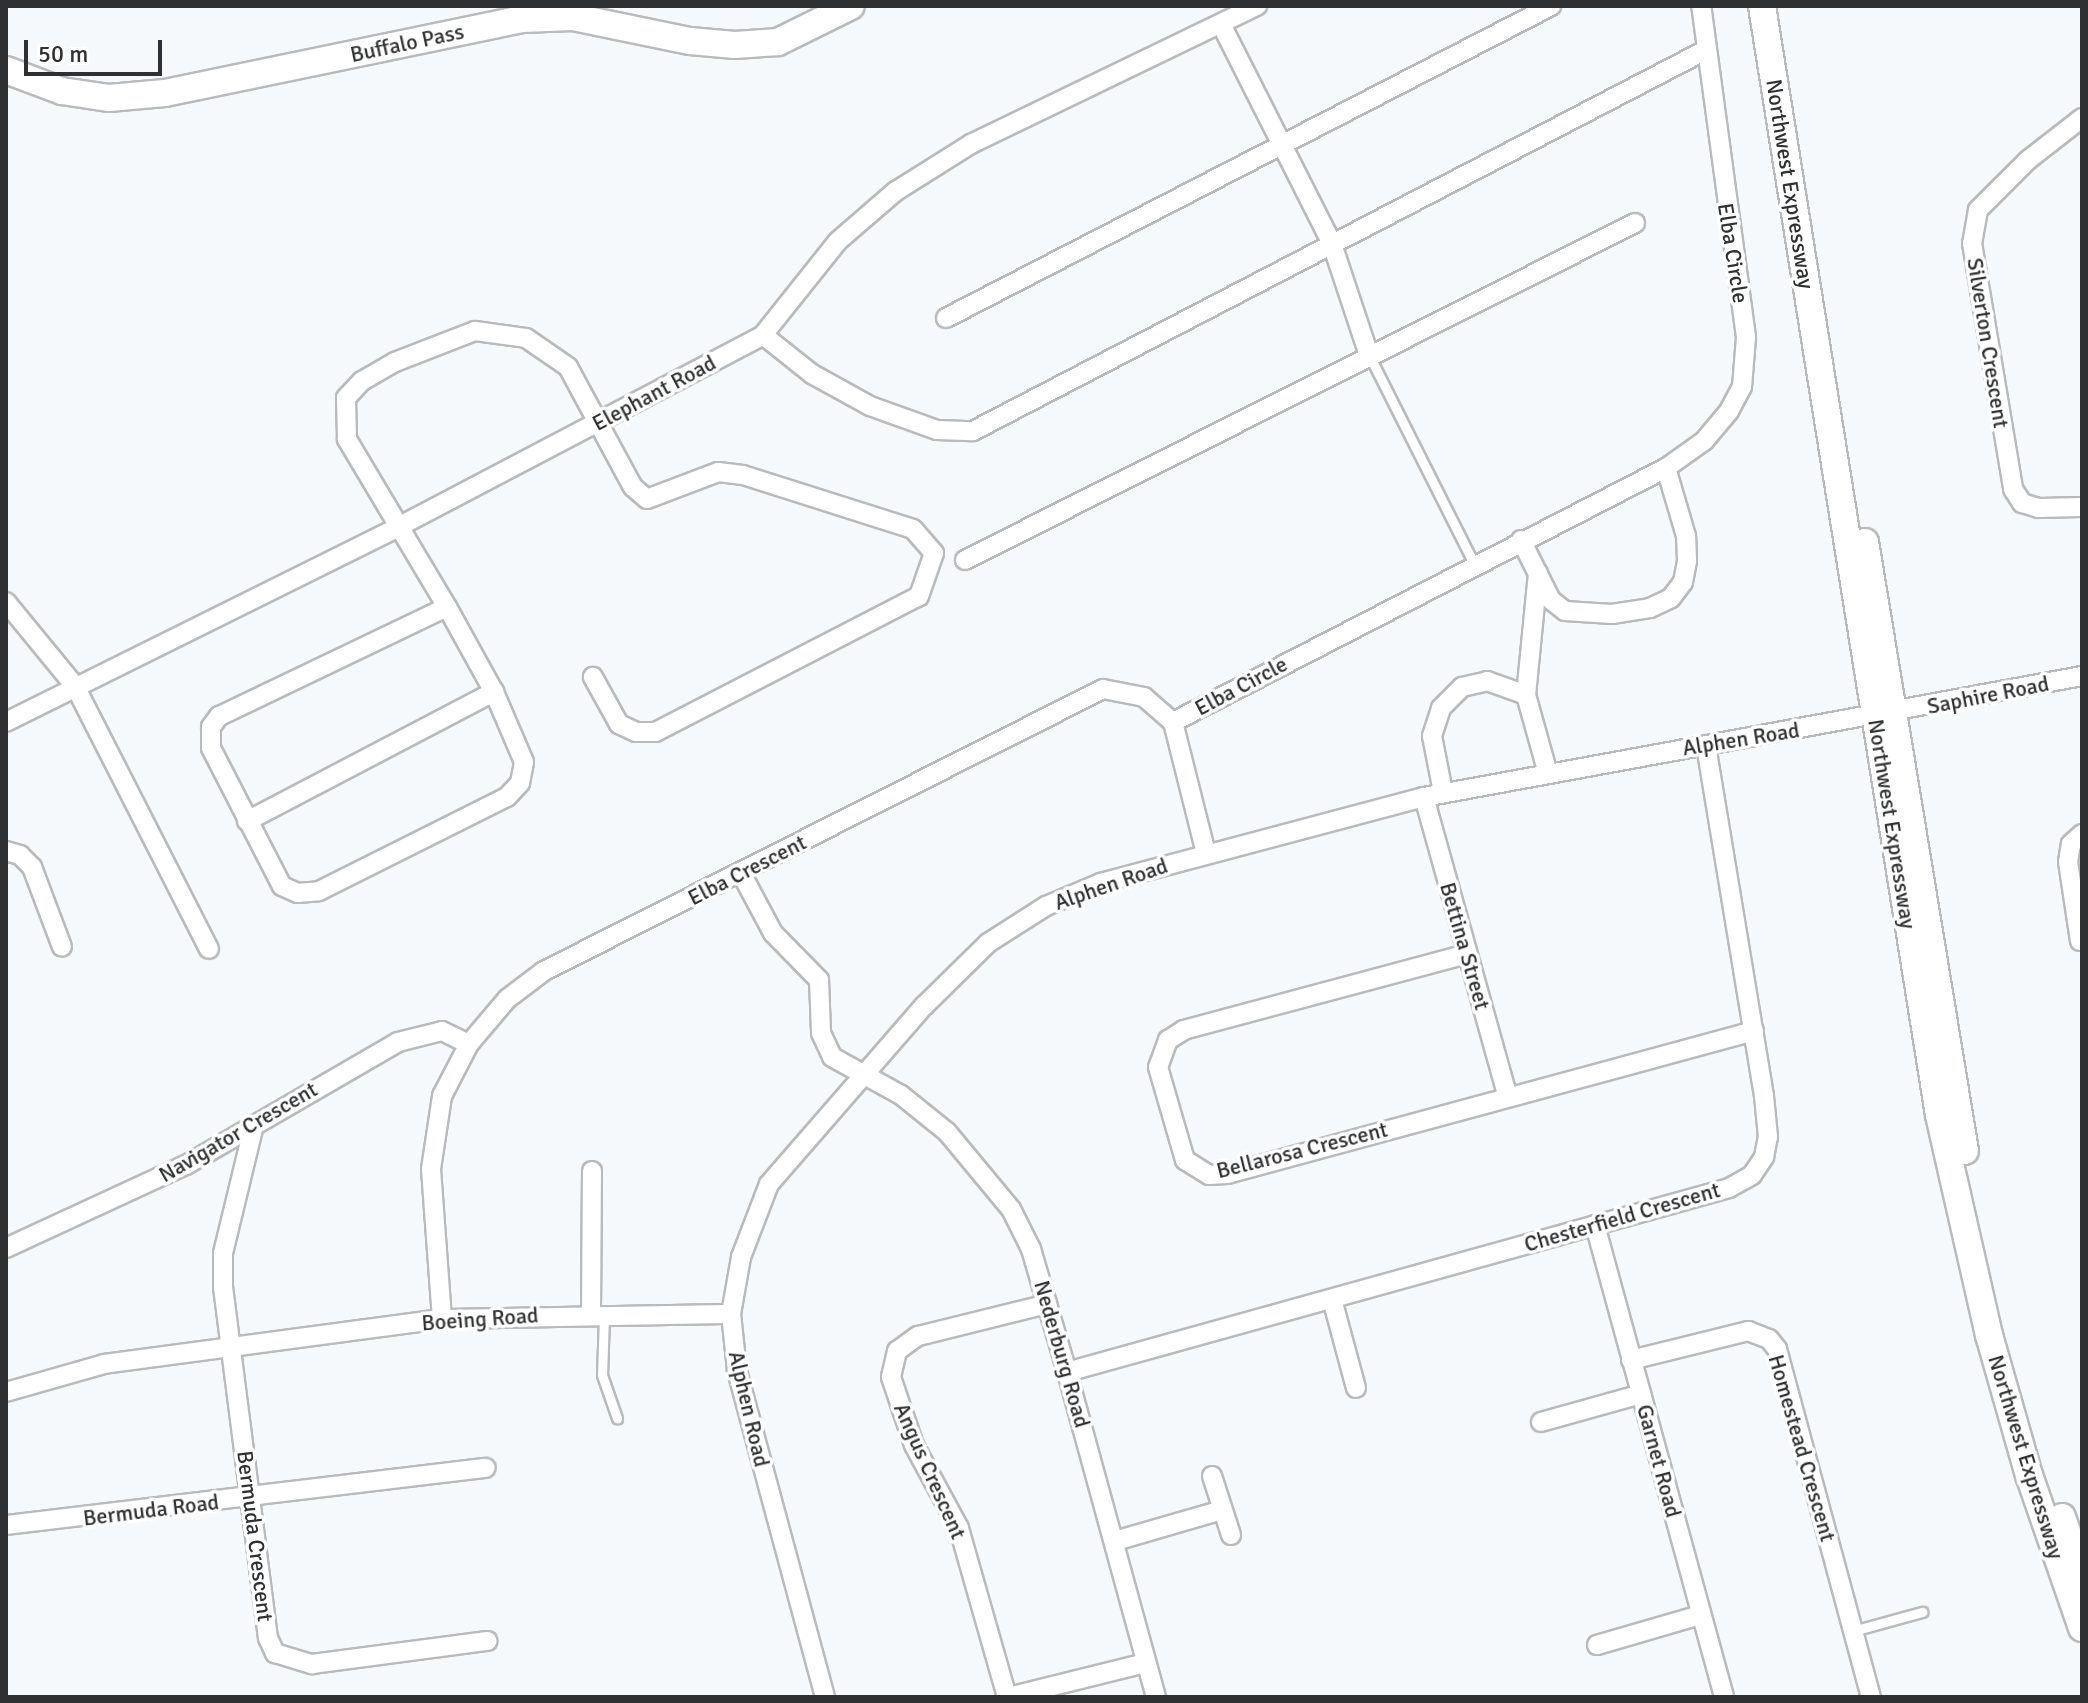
<!DOCTYPE html>
<style>
body{margin:0}
#map{position:relative;width:2088px;height:1703px;overflow:hidden;background:#f6f9fb;font-family:Signika,sans-serif}
div>[style]{position:absolute}
.roads{filter:drop-shadow(2px 0 #b8babc) drop-shadow(-2px 0 #b8babc) drop-shadow(0 2px #b8babc) drop-shadow(0 -2px #b8babc)}
.service>*{height:9px;margin:-4.5px;padding:0 4.5px;transform-origin:4.5px;border-radius:4.5px;background:#fff}
.minor>*{height:18px;margin:-9px;padding:0 9px;transform-origin:9px;border-radius:9px;background:#fff}
.secondary>*{height:26px;margin:-13px;padding:0 13px;transform-origin:13px;border-radius:13px;background:#fff}
span{translate:-50% -50%;white-space:nowrap;text-align:center;line-height:1.15;-webkit-text-stroke:7px #fff;paint-order:stroke}
.street-label{font-size:22px;color:#2f3031}
.frame{position:absolute;inset:0;border:8px solid #2f3031;pointer-events:none}
.scale{position:absolute;left:24px;top:40px;width:138px;height:36px;box-sizing:border-box;border:4px solid #2f3031;border-top:0;padding-left:10px;font-size:24px;line-height:28px;white-space:nowrap;color:#2f3031;-webkit-text-stroke:6px #fff;paint-order:stroke}
</style>
<div id="map">
<div class="roads">
<div class="service">
<div style="left:1370px;top:357px;width:232px;rotate:63.3deg"></div>
<div style="left:604px;top:1316px;width:59px;rotate:91.9deg"></div>
<div style="left:602px;top:1375px;width:46px;rotate:70.8deg"></div>
<div style="left:1853px;top:1631px;width:72px;rotate:-15.4deg"></div>
</div>
<div class="minor">
<div style="left:1221px;top:24px;width:246px;rotate:63.2deg"></div>
<div style="left:1332px;top:244px;width:117px;rotate:71.6deg"></div>
<div style="left:2082px;top:118px;width:68px;rotate:142.1deg"></div>
<div style="left:2028px;top:160px;width:71px;rotate:135deg"></div>
<div style="left:1978px;top:210px;width:34px;rotate:100deg"></div>
<div style="left:1972px;top:243px;width:249px;rotate:80.5deg"></div>
<div style="left:2013px;top:489px;width:17px;rotate:57deg"></div>
<div style="left:2022px;top:503px;width:17px;rotate:17deg"></div>
<div style="left:2038px;top:508px;width:44px;rotate:-1.3deg"></div>
<div style="left:946px;top:318px;width:681px;rotate:-27.28deg"></div>
<div style="left:763px;top:335px;width:63px;rotate:38.5deg"></div>
<div style="left:812px;top:374px;width:66px;rotate:28.9deg"></div>
<div style="left:870px;top:406px;width:71px;rotate:19.7deg"></div>
<div style="left:937px;top:430px;width:36px;rotate:2deg"></div>
<div style="left:973px;top:431px;width:824px;rotate:-27.47deg"></div>
<div style="left:1521px;top:540px;width:67px;rotate:63.4deg"></div>
<div style="left:1551px;top:600px;width:18px;rotate:38deg"></div>
<div style="left:1565px;top:611px;width:47px;rotate:3.7deg"></div>
<div style="left:1612px;top:614px;width:38px;rotate:-9deg"></div>
<div style="left:1650px;top:608px;width:23px;rotate:-25deg"></div>
<div style="left:1671px;top:598px;width:20px;rotate:-53deg"></div>
<div style="left:1683px;top:582px;width:21px;rotate:-79deg"></div>
<div style="left:1687px;top:561px;width:25px;rotate:-92deg"></div>
<div style="left:1686px;top:536px;width:71px;rotate:-106.4deg"></div>
<div style="left:965px;top:560px;width:750px;rotate:-26.7deg"></div>
<div style="left:1538px;top:573px;width:123px;rotate:95.6deg"></div>
<div style="left:1526px;top:695px;width:78px;rotate:74.4deg"></div>
<div style="left:6px;top:602px;width:109px;rotate:50.6deg"></div>
<div style="left:75px;top:686px;width:295px;rotate:63deg"></div>
<div style="left:447px;top:607px;width:253px;rotate:154.4deg"></div>
<div style="left:219px;top:716px;width:14px;rotate:126deg"></div>
<div style="left:211px;top:727px;width:21px;rotate:90deg"></div>
<div style="left:211px;top:748px;width:155px;rotate:62.8deg"></div>
<div style="left:282px;top:886px;width:17px;rotate:24deg"></div>
<div style="left:298px;top:893px;width:21px;rotate:-5deg"></div>
<div style="left:319px;top:891px;width:210px;rotate:-26.6deg"></div>
<div style="left:507px;top:797px;width:19px;rotate:-47deg"></div>
<div style="left:520px;top:783px;width:21px;rotate:-79deg"></div>
<div style="left:524px;top:762px;width:76px;rotate:-113.2deg"></div>
<div style="left:494px;top:692px;width:97px;rotate:-118.9deg"></div>
<div style="left:447px;top:607px;width:196px;rotate:-120.8deg"></div>
<div style="left:347px;top:439px;width:41px;rotate:-91.4deg"></div>
<div style="left:346px;top:398px;width:23px;rotate:-47deg"></div>
<div style="left:362px;top:381px;width:38px;rotate:-30deg"></div>
<div style="left:395px;top:362px;width:86px;rotate:-21.2deg"></div>
<div style="left:475px;top:331px;width:51px;rotate:7.8deg"></div>
<div style="left:526px;top:338px;width:51px;rotate:34.6deg"></div>
<div style="left:568px;top:367px;width:136px;rotate:61.6deg"></div>
<div style="left:633px;top:487px;width:18px;rotate:41deg"></div>
<div style="left:647px;top:499px;width:76px;rotate:-20.8deg"></div>
<div style="left:718px;top:472px;width:25px;rotate:7deg"></div>
<div style="left:743px;top:475px;width:178px;rotate:17.6deg"></div>
<div style="left:913px;top:529px;width:32px;rotate:49deg"></div>
<div style="left:934px;top:553px;width:46px;rotate:109.2deg"></div>
<div style="left:919px;top:596px;width:296px;rotate:152.7deg"></div>
<div style="left:656px;top:732px;width:20px;rotate:180deg"></div>
<div style="left:636px;top:732px;width:19px;rotate:-155deg"></div>
<div style="left:619px;top:724px;width:54px;rotate:-119deg"></div>
<div style="left:6px;top:722px;width:436px;rotate:-26.4deg"></div>
<div style="left:396px;top:528px;width:415px;rotate:-27.7deg"></div>
<div style="left:763px;top:335px;width:120px;rotate:-51.4deg"></div>
<div style="left:838px;top:241px;width:77px;rotate:-40.8deg"></div>
<div style="left:896px;top:191px;width:89px;rotate:-32.1deg"></div>
<div style="left:971px;top:144px;width:318px;rotate:-25.8deg"></div>
<div style="left:1173px;top:722px;width:555px;rotate:-27.26deg"></div>
<div style="left:1666px;top:468px;width:47px;rotate:-35.4deg"></div>
<div style="left:1704px;top:441px;width:39px;rotate:-50deg"></div>
<div style="left:1729px;top:411px;width:27px;rotate:-62deg"></div>
<div style="left:1742px;top:387px;width:50px;rotate:-85.4deg"></div>
<div style="left:1746px;top:337px;width:334px;rotate:-97.7deg"></div>
<div style="left:1443px;top:792px;width:57px;rotate:-101.1deg"></div>
<div style="left:1432px;top:736px;width:29px;rotate:-72deg"></div>
<div style="left:1441px;top:708px;width:30px;rotate:-45deg"></div>
<div style="left:1462px;top:687px;width:26px;rotate:-13deg"></div>
<div style="left:1487px;top:681px;width:41px;rotate:19.7deg"></div>
<div style="left:1424px;top:797px;width:309px;rotate:74.4deg"></div>
<div style="left:247px;top:821px;width:279px;rotate:-27.6deg"></div>
<div style="left:6px;top:851px;width:15px;rotate:16deg"></div>
<div style="left:20px;top:855px;width:17px;rotate:45deg"></div>
<div style="left:32px;top:867px;width:85px;rotate:69.4deg"></div>
<div style="left:741px;top:873px;width:68px;rotate:61.9deg"></div>
<div style="left:773px;top:933px;width:66px;rotate:45.6deg"></div>
<div style="left:819px;top:980px;width:53px;rotate:87.8deg"></div>
<div style="left:821px;top:1033px;width:26px;rotate:65deg"></div>
<div style="left:832px;top:1057px;width:79px;rotate:28.8deg"></div>
<div style="left:901px;top:1095px;width:59px;rotate:38.8deg"></div>
<div style="left:947px;top:1132px;width:100px;rotate:50.3deg"></div>
<div style="left:1011px;top:1209px;width:45px;rotate:63.4deg"></div>
<div style="left:1031px;top:1249px;width:128px;rotate:73.7deg"></div>
<div style="left:1067px;top:1372px;width:337px;rotate:74.7deg"></div>
<div style="left:2080px;top:941px;width:80px;rotate:-98.6deg"></div>
<div style="left:2068px;top:862px;width:18px;rotate:-81deg"></div>
<div style="left:2071px;top:844px;width:15px;rotate:-42deg"></div>
<div style="left:1467px;top:954px;width:293px;rotate:165deg"></div>
<div style="left:1184px;top:1030px;width:19px;rotate:148deg"></div>
<div style="left:1168px;top:1040px;width:29px;rotate:110deg"></div>
<div style="left:1158px;top:1067px;width:97px;rotate:73.8deg"></div>
<div style="left:1185px;top:1160px;width:28px;rotate:32deg"></div>
<div style="left:1209px;top:1175px;width:18px;rotate:-3deg"></div>
<div style="left:1227px;top:1174px;width:546px;rotate:-15.18deg"></div>
<div style="left:254px;top:1125px;width:132px;rotate:103.6deg"></div>
<div style="left:223px;top:1253px;width:34px;rotate:90deg"></div>
<div style="left:223px;top:1287px;width:354px;rotate:82.7deg"></div>
<div style="left:268px;top:1638px;width:17px;rotate:65deg"></div>
<div style="left:275px;top:1653px;width:39px;rotate:17deg"></div>
<div style="left:312px;top:1664px;width:177px;rotate:-7.5deg"></div>
<div style="left:1595px;top:1225px;width:489px;rotate:74.7deg"></div>
<div style="left:6px;top:1248px;width:198px;rotate:-24.8deg"></div>
<div style="left:186px;top:1165px;width:245px;rotate:-30.1deg"></div>
<div style="left:398px;top:1042px;width:45px;rotate:-14deg"></div>
<div style="left:442px;top:1031px;width:30px;rotate:26deg"></div>
<div style="left:1332px;top:1299px;width:92px;rotate:74.9deg"></div>
<div style="left:591px;top:1313px;width:142px;rotate:-89.6deg"></div>
<div style="left:442px;top:1319px;width:150px;rotate:-94.2deg"></div>
<div style="left:431px;top:1169px;width:74px;rotate:-81.4deg"></div>
<div style="left:442px;top:1096px;width:59px;rotate:-62.6deg"></div>
<div style="left:469px;top:1044px;width:59px;rotate:-49.8deg"></div>
<div style="left:507px;top:999px;width:46px;rotate:-37.1deg"></div>
<div style="left:544px;top:971px;width:626px;rotate:-26.77deg"></div>
<div style="left:1103px;top:689px;width:42px;rotate:11deg"></div>
<div style="left:1144px;top:697px;width:38px;rotate:41deg"></div>
<div style="left:1173px;top:722px;width:135px;rotate:75.9deg"></div>
<div style="left:1631px;top:1360px;width:121px;rotate:-13.9deg"></div>
<div style="left:1748px;top:1331px;width:22px;rotate:21deg"></div>
<div style="left:1769px;top:1339px;width:13px;rotate:51deg"></div>
<div style="left:1777px;top:1349px;width:360px;rotate:74.9deg"></div>
<div style="left:1067px;top:1372px;width:687px;rotate:-15.53deg"></div>
<div style="left:1729px;top:1188px;width:26px;rotate:-29deg"></div>
<div style="left:1752px;top:1175px;width:22px;rotate:-56deg"></div>
<div style="left:1764px;top:1157px;width:20px;rotate:-79deg"></div>
<div style="left:1768px;top:1137px;width:41px;rotate:-95.6deg"></div>
<div style="left:1764px;top:1096px;width:356px;rotate:-99.4deg"></div>
<div style="left:6px;top:1392px;width:102px;rotate:-15.9deg"></div>
<div style="left:104px;top:1364px;width:341px;rotate:-7.6deg"></div>
<div style="left:442px;top:1319px;width:289px;rotate:-1deg"></div>
<div style="left:1541px;top:1422px;width:104px;rotate:-15.6deg"></div>
<div style="left:1212px;top:1476px;width:62px;rotate:72.1deg"></div>
<div style="left:6px;top:1525px;width:483px;rotate:-6.8deg"></div>
<div style="left:1115px;top:1541px;width:111px;rotate:-16.2deg"></div>
<div style="left:1597px;top:1645px;width:107px;rotate:-16.2deg"></div>
<div style="left:825px;top:1697px;width:339px;rotate:-105.1deg"></div>
<div style="left:737px;top:1370px;width:56px;rotate:-96.1deg"></div>
<div style="left:731px;top:1314px;width:58px;rotate:-80deg"></div>
<div style="left:741px;top:1257px;width:78px;rotate:-69deg"></div>
<div style="left:769px;top:1184px;width:236px;rotate:-49deg"></div>
<div style="left:924px;top:1006px;width:90px;rotate:-44.5deg"></div>
<div style="left:988px;top:943px;width:69px;rotate:-32.5deg"></div>
<div style="left:1046px;top:906px;width:60px;rotate:-22.7deg"></div>
<div style="left:1101px;top:883px;width:334px;rotate:-14.9deg"></div>
<div style="left:1424px;top:797px;width:669px;rotate:-10.42deg"></div>
<div style="left:1007px;top:1697px;width:176px;rotate:-105.9deg"></div>
<div style="left:959px;top:1528px;width:94px;rotate:-118.5deg"></div>
<div style="left:914px;top:1445px;width:72px;rotate:-108.7deg"></div>
<div style="left:891px;top:1377px;width:27px;rotate:-77deg"></div>
<div style="left:897px;top:1351px;width:26px;rotate:-36deg"></div>
<div style="left:918px;top:1336px;width:133px;rotate:-13.9deg"></div>
<div style="left:1008px;top:1697px;width:141px;rotate:-13.9deg"></div>
</div>
<div class="secondary">
<div style="left:1762px;top:6px;width:1123px;rotate:80.93deg"></div>
<div style="left:1939px;top:1115px;width:226px;rotate:77.2deg"></div>
<div style="left:1989px;top:1335px;width:146px;rotate:74.1deg"></div>
<div style="left:2029px;top:1475px;width:162px;rotate:70.9deg"></div>
<div style="left:6px;top:70px;width:60px;rotate:20.6deg"></div>
<div style="left:62px;top:91px;width:48px;rotate:8.5deg"></div>
<div style="left:109px;top:98px;width:56px;rotate:-5.1deg"></div>
<div style="left:165px;top:93px;width:365px;rotate:-11.7deg"></div>
<div style="left:522px;top:19px;width:51px;rotate:-2.2deg"></div>
<div style="left:573px;top:17px;width:119px;rotate:11.6deg"></div>
<div style="left:690px;top:41px;width:45px;rotate:5.1deg"></div>
<div style="left:735px;top:45px;width:43px;rotate:-4deg"></div>
<div style="left:778px;top:42px;width:81px;rotate:-26.3deg"></div>
<div style="left:1865px;top:542px;width:617px;rotate:80.68deg"></div>
<div style="left:2062px;top:1517px;width:61px;rotate:71deg"></div>
</div>
</div>
<div class="street-label">
<span style="left:407px;top:43px;rotate:-12deg">Buffalo Pass</span>
<span style="left:1790px;top:184px;rotate:81deg">Northwest Expressway</span>
<span style="left:1733px;top:253px;rotate:81deg">Elba Circle</span>
<span style="left:1988px;top:343px;rotate:81deg">Silverton Crescent</span>
<span style="left:654px;top:393px;rotate:-28deg">Elephant Road</span>
<span style="left:1241px;top:686px;rotate:-28deg">Elba Circle</span>
<span style="left:1988px;top:695px;rotate:-11deg">Saphire Road</span>
<span style="left:1741px;top:739px;rotate:-9deg">Alphen Road</span>
<span style="left:1892px;top:824px;rotate:81deg">Northwest Expressway</span>
<span style="left:747px;top:870px;rotate:-27deg">Elba Crescent</span>
<span style="left:1111px;top:884px;rotate:-19deg">Alphen Road</span>
<span style="left:1465px;top:946px;rotate:74deg">Bettina Street</span>
<span style="left:238px;top:1132px;rotate:-30deg">Navigator Crescent</span>
<span style="left:1302px;top:1150px;rotate:-14deg">Bellarosa Crescent</span>
<span style="left:1622px;top:1217px;rotate:-16deg">Chesterfield Crescent</span>
<span style="left:480px;top:1319px;rotate:-4deg">Boeing Road</span>
<span style="left:1062px;top:1354px;rotate:74deg">Nederburg Road</span>
<span style="left:749px;top:1409px;rotate:77deg">Alphen Road</span>
<span style="left:1802px;top:1448px;rotate:74deg">Homestead Crescent</span>
<span style="left:2026px;top:1457px;rotate:73deg">Northwest Expressway</span>
<span style="left:1659px;top:1461px;rotate:75deg">Garnet Road</span>
<span style="left:930px;top:1471px;rotate:66deg">Angus Crescent</span>
<span style="left:151px;top:1510px;rotate:-7deg">Bermuda Road</span>
<span style="left:255px;top:1536px;rotate:83deg">Bermuda Crescent</span>
</div>
<div class="frame"></div>
<div class="scale">50 m</div>
</div>
